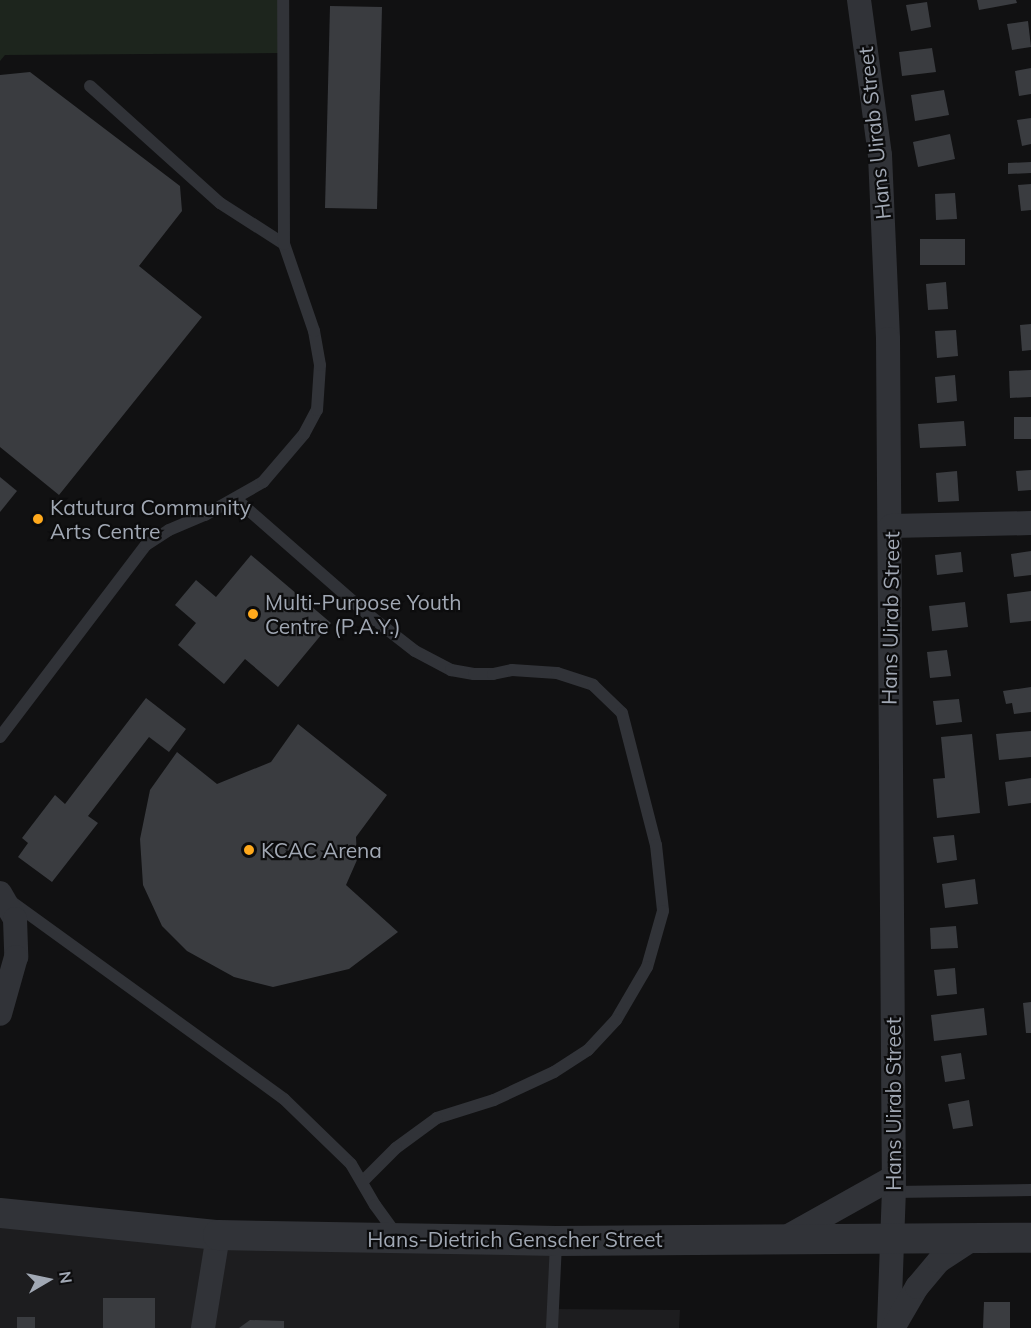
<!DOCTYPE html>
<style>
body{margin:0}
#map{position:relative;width:1031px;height:1328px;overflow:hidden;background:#111112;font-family:Mulish,sans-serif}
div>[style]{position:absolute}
.built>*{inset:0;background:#1d1d1f}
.green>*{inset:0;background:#1d251d}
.building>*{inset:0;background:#3a3c40}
.service>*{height:12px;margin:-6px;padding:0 6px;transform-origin:6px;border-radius:6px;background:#313338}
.minor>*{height:24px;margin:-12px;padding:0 12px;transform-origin:12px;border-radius:12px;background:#313338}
.tertiary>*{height:30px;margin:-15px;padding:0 15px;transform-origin:15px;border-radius:15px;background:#313338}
.dots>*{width:16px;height:16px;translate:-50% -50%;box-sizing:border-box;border:3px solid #0c0c0d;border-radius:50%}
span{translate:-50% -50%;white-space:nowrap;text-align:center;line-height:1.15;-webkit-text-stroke:4.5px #0c0c0d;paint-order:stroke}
.street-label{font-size:21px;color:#a1a8b4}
.poi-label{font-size:21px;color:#a1a8b4}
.left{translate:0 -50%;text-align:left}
.north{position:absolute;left:18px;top:1250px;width:60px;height:60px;-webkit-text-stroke:4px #0c0c0d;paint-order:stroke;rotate:81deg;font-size:16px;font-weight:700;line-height:24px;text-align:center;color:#a1a8b4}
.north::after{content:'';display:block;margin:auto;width:21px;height:27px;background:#a1a8b4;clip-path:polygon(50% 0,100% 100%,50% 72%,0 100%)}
</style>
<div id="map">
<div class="built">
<div style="clip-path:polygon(0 1213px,556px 1241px,553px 1309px,680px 1310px,679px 1328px,0 1328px)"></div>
</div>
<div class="green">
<div style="clip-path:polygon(0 0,280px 0,280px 53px,5px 55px,0 61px)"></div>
</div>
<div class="building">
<div style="clip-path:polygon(977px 0,1016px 0,1017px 3px,979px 10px)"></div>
<div style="clip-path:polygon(927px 2px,931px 27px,911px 31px,906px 5px)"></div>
<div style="clip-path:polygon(330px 6px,382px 7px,377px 209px,325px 208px)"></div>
<div style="clip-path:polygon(1028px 21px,1031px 47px,1012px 50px,1007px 24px)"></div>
<div style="clip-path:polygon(932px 48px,936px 72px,902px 76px,899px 52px)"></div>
<div style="clip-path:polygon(1031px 68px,1031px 94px,1019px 96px,1015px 71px)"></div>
<div style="clip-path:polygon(30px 72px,180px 186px,182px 211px,139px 266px,202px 317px,59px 495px,0 447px,0 75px)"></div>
<div style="clip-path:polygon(944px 90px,949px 115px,915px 121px,911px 95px)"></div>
<div style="clip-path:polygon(1031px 118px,1031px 144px,1022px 146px,1017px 120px)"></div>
<div style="clip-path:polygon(950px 134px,955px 159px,918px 167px,913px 142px)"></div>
<div style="clip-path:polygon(1031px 162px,1031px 173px,1008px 174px,1008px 163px)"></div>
<div style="clip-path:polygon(1031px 184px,1031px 210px,1021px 211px,1018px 185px)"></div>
<div style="clip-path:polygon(955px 193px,957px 219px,936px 220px,935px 194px)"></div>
<div style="clip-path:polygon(920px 239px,965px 239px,965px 265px,920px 265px)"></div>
<div style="clip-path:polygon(946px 282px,948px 309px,928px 310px,926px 284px)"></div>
<div style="clip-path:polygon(1031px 324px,1031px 350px,1022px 351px,1020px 325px)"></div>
<div style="clip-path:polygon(956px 330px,958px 356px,937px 358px,935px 331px)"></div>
<div style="clip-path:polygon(1031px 370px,1031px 397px,1010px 398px,1009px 371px)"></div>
<div style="clip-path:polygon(955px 375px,957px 401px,937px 403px,935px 377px)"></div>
<div style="clip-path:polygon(1014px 417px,1031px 417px,1031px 439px,1014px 439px)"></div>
<div style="clip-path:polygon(964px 421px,966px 446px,920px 448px,918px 424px)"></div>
<div style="clip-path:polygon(1031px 470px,1031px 490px,1018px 491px,1016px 471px)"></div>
<div style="clip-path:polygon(957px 471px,959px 501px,938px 502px,936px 473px)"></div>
<div style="clip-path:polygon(0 477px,17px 491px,0 512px)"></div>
<div style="clip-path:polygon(1031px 551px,1031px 575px,1014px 577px,1011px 554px)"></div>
<div style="clip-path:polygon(961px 552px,963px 572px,937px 575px,935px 555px)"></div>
<div style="clip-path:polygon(251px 555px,331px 623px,278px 687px,245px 659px,224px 684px,178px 645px,196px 623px,175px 605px,196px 580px,216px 597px)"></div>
<div style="clip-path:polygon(1031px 591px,1031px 621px,1010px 623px,1007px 594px)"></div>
<div style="clip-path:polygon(965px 602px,968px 627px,932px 631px,929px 606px)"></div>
<div style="clip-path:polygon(947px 650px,951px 676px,930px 678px,927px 652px)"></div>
<div style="clip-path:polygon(1031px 687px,1031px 712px,1014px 714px,1012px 703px,1006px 704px,1003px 691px)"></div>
<div style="clip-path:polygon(146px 698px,186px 729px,169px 752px,149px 737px,88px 816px,98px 823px,52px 882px,18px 857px,28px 843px,22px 838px,55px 795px,65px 804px)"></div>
<div style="clip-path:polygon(959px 699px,962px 722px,936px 725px,933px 701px)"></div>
<div style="clip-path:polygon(298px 724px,387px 795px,356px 837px,357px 860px,346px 885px,398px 932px,349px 969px,273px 987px,234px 977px,187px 951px,162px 926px,143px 885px,140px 839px,150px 790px,177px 752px,217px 784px,271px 762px)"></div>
<div style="clip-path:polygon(1031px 731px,1031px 757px,999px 760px,996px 734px)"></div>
<div style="clip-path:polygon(972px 734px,980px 813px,937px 818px,933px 779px,945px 778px,941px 737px)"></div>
<div style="clip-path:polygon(1031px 778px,1031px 803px,1008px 806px,1005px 782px)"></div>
<div style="clip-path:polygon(954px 835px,957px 860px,937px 863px,933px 837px)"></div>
<div style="clip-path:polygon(975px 879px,978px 904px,945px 908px,942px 884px)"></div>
<div style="clip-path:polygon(956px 926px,958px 948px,931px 949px,930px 928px)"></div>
<div style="clip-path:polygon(955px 968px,957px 994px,937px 996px,934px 970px)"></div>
<div style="clip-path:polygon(1031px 1002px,1031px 1033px,1026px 1033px,1023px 1003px)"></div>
<div style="clip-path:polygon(984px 1008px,987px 1035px,934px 1041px,931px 1015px)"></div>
<div style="clip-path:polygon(961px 1053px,965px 1079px,945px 1082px,941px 1056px)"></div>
<div style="clip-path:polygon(969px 1100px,973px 1126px,953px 1129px,948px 1104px)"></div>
<div style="clip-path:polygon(103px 1298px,155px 1298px,155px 1328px,103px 1328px)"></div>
<div style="clip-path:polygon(984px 1302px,1010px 1302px,1010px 1328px,983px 1328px)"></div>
<div style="clip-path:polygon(17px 1317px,35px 1317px,35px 1328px,17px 1328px)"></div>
<div style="clip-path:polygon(250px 1320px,284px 1321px,284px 1328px,239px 1328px)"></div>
</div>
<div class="service">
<div style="left:90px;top:86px;width:175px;rotate:42deg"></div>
<div style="left:220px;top:203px;width:76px;rotate:32.6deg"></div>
<div style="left:236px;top:499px;width:171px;rotate:41.2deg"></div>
<div style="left:365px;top:612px;width:63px;rotate:38deg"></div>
<div style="left:415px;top:651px;width:41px;rotate:27.8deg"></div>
<div style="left:451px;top:670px;width:23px;rotate:10deg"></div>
<div style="left:474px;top:674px;width:19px"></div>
<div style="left:493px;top:674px;width:19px;rotate:-12deg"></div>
<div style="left:512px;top:670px;width:45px;rotate:3.8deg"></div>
<div style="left:557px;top:673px;width:38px;rotate:18deg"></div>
<div style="left:593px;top:685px;width:40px;rotate:44deg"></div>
<div style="left:622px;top:713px;width:136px;rotate:75.6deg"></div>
<div style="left:656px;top:845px;width:66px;rotate:83.9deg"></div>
<div style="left:663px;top:911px;width:58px;rotate:105.9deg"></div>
<div style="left:647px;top:967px;width:61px;rotate:120.3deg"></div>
<div style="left:616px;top:1020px;width:41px;rotate:133deg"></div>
<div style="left:588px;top:1050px;width:40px;rotate:147.1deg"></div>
<div style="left:554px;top:1072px;width:66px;rotate:155deg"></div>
<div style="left:494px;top:1100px;width:60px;rotate:162.5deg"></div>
<div style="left:437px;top:1118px;width:51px;rotate:143.8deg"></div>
<div style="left:396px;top:1148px;width:48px;rotate:135deg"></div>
<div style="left:0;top:737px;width:241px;rotate:-52.8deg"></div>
<div style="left:146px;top:545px;width:27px;rotate:-33deg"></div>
<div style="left:169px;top:530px;width:39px;rotate:-23deg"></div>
<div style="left:205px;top:515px;width:67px;rotate:-29.6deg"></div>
<div style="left:263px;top:482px;width:63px;rotate:-49.5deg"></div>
<div style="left:304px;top:434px;width:27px;rotate:-62deg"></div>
<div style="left:317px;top:410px;width:45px;rotate:-86.2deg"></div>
<div style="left:320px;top:365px;width:35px;rotate:-100deg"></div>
<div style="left:314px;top:331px;width:92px;rotate:-109deg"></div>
<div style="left:284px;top:244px;width:244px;rotate:-90.2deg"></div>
<div style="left:12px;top:902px;width:336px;rotate:35.9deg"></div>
<div style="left:284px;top:1099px;width:93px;rotate:44.1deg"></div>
<div style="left:351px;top:1164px;width:48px;rotate:59.7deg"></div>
<div style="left:375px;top:1205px;width:37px;rotate:54deg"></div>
<div style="left:894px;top:1192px;width:137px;rotate:-0.8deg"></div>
<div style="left:552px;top:1328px;width:86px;rotate:-87.3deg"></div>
</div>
<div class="minor">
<div style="left:859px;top:0;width:156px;rotate:82.3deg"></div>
<div style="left:880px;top:155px;width:184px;rotate:87.5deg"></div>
<div style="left:888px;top:339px;width:850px;rotate:89.6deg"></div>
<div style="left:894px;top:1189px;width:139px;rotate:92.1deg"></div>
<div style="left:891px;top:526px;width:140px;rotate:-1.2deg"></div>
<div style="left:0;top:893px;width:30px;rotate:60deg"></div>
<div style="left:15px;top:919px;width:38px;rotate:88deg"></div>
<div style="left:16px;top:957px;width:59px;rotate:105.7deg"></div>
<div style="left:783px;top:1239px;width:127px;rotate:-29.2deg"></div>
<div style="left:203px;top:1328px;width:94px;rotate:-80.8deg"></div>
<div style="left:893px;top:1328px;width:48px;rotate:-59.7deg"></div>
<div style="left:917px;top:1287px;width:34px;rotate:-50deg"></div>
<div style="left:939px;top:1261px;width:42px;rotate:-33.3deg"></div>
</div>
<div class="tertiary">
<div style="left:0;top:1213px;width:219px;rotate:5.8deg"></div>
<div style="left:218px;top:1235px;width:338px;rotate:1deg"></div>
<div style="left:556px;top:1241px;width:475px;rotate:-0.4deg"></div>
</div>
<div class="dots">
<div style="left:38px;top:519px;background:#ffa91c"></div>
<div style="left:253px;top:614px;background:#ffa91c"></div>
<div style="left:249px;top:850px;background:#ffa91c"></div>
</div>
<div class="street-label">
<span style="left:874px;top:133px;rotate:-96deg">Hans Uirab Street</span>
<span style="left:890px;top:618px;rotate:-89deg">Hans Uirab Street</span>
<span style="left:893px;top:1104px;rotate:-90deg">Hans Uirab Street</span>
<span style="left:515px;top:1239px">Hans-Dietrich Genscher Street</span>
</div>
<div class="poi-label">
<span class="left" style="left:50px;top:519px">Katutura Community<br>Arts Centre</span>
<span class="left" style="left:265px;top:614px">Multi-Purpose Youth<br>Centre (P.A.Y.)</span>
<span class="left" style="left:261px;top:850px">KCAC Arena</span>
</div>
<div class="north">N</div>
</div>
